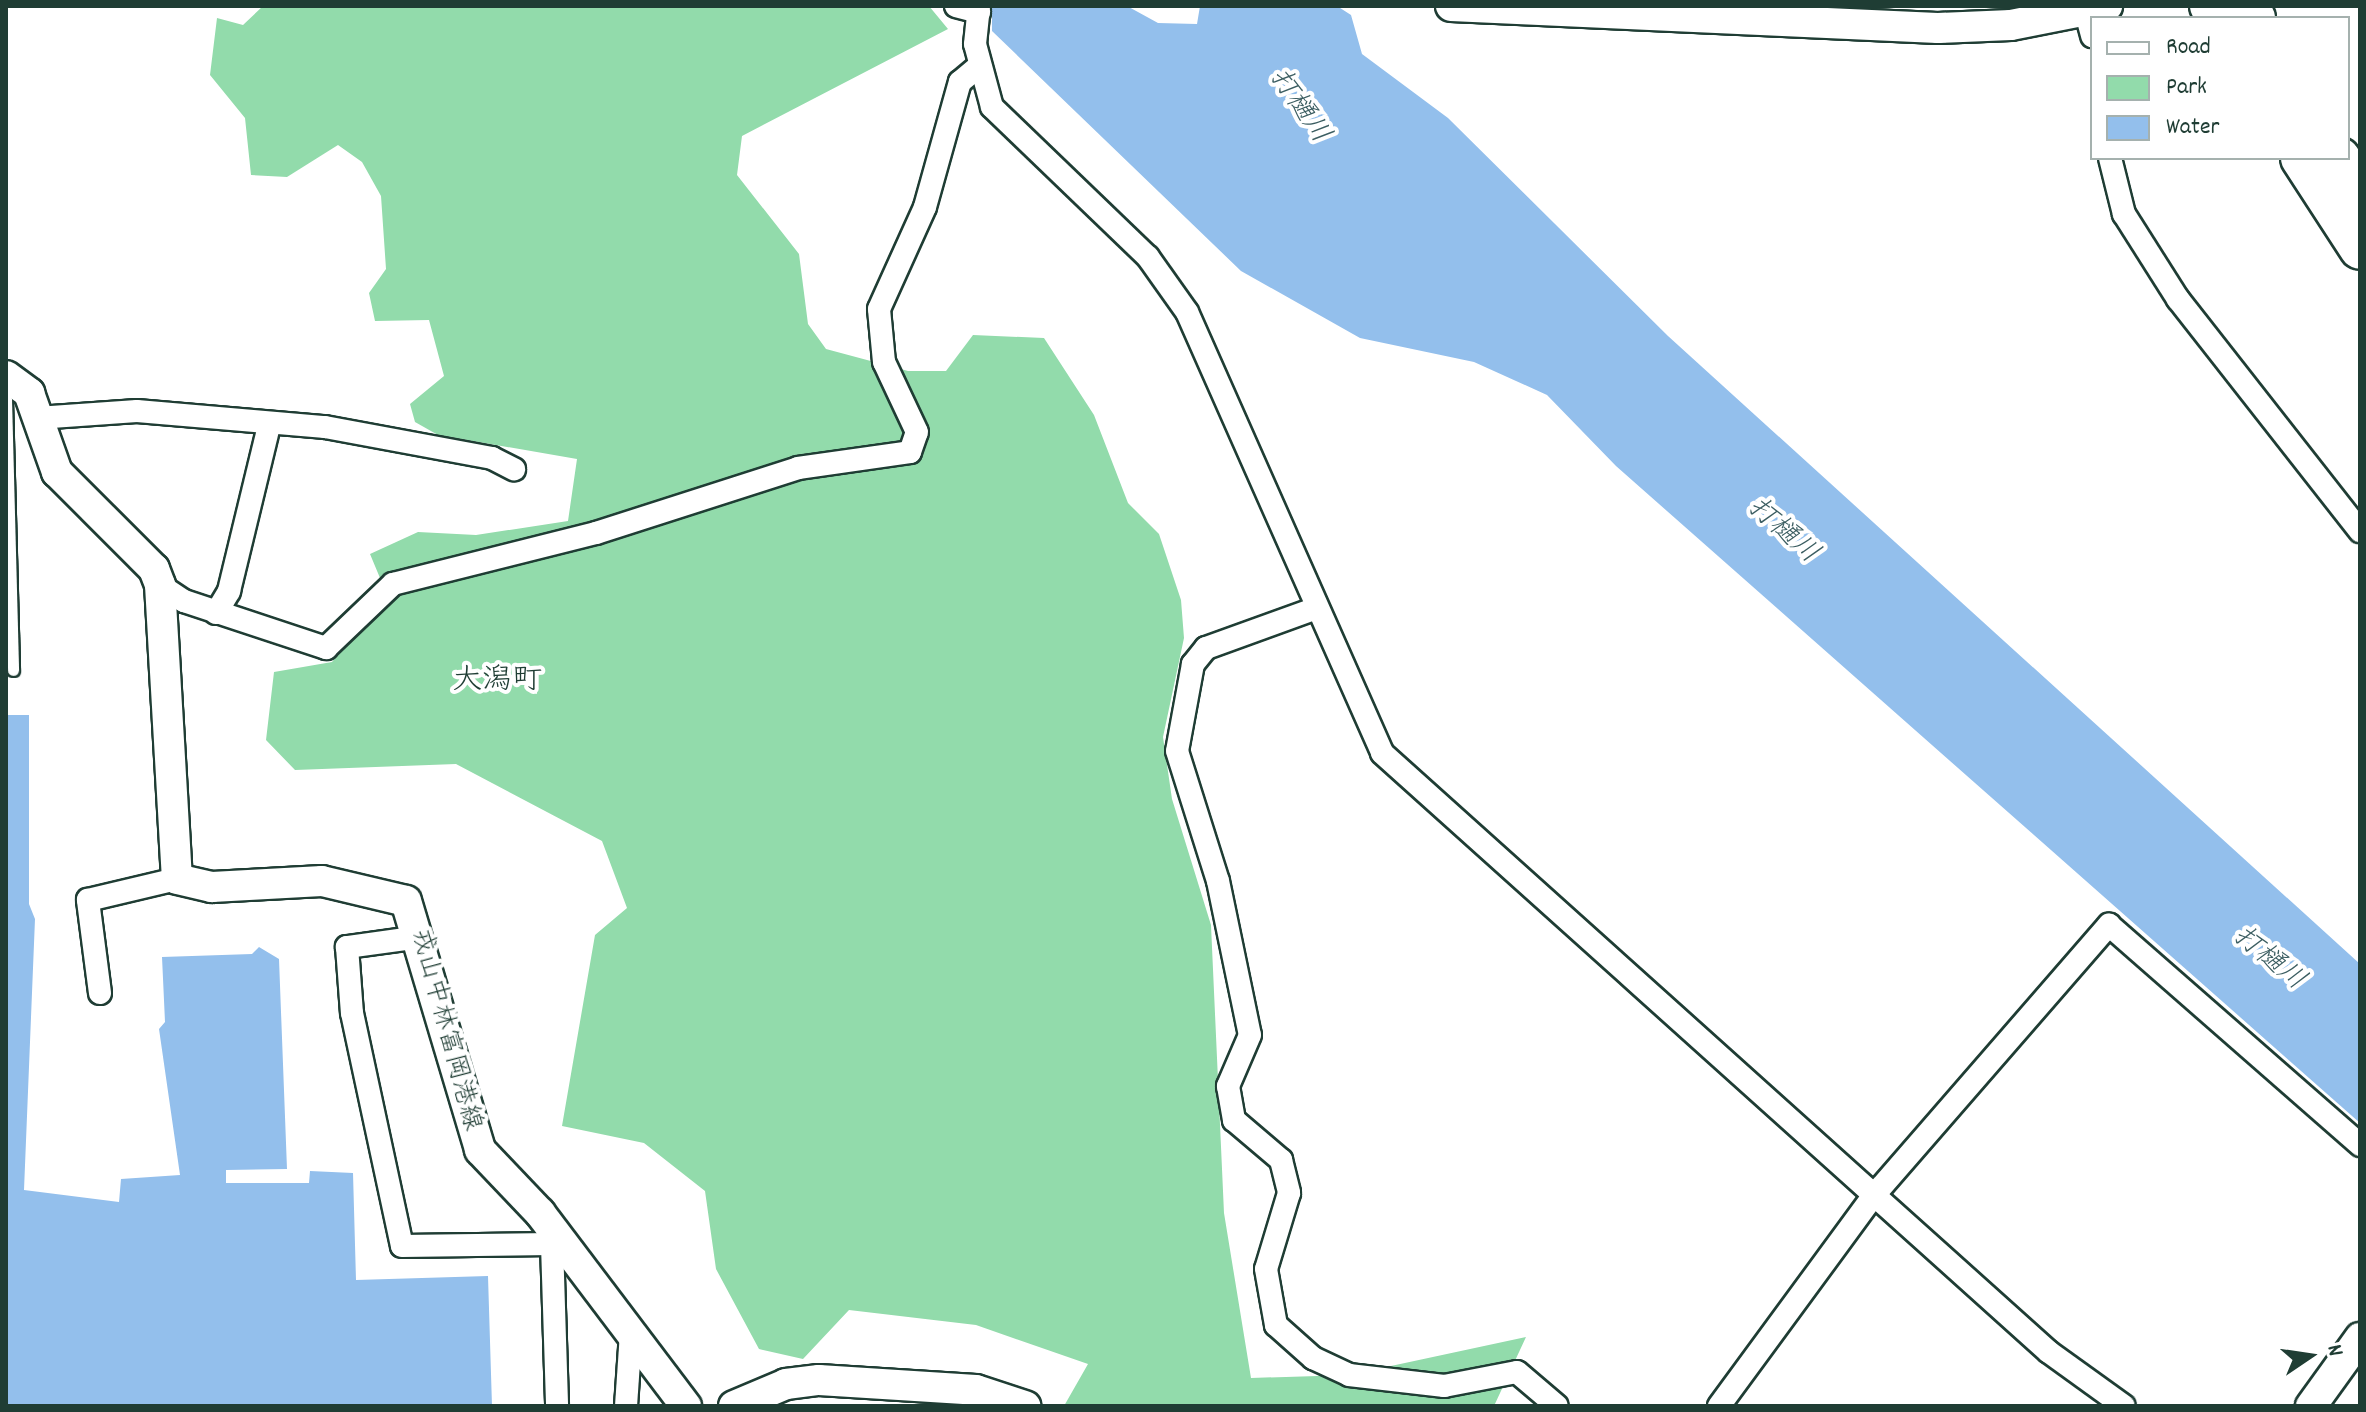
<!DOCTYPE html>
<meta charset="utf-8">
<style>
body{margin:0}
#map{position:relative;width:2366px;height:1412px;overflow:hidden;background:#fff;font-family:Dekko,"Klee One",sans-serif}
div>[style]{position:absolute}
.green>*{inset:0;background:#92dbab}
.water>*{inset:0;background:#93bfec}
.roads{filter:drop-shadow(2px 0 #1f3d34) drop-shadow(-2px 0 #1f3d34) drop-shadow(0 2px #1f3d34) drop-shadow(0 -2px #1f3d34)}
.lane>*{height:11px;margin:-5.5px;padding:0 5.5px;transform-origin:5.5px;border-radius:5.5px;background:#fff}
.street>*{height:22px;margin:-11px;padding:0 11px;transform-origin:11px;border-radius:11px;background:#fff}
.secondary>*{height:30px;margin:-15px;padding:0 15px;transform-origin:15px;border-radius:15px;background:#fff}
.highway>*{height:40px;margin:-20px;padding:0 20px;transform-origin:20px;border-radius:20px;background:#fff}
span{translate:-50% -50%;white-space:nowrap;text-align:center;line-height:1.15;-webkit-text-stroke:8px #fff;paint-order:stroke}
.street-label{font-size:26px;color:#1f3d34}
.water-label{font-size:28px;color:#3c5e62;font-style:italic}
.quarter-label{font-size:30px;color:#1f3d34}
.frame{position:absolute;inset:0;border:8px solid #1f3d34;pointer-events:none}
.legend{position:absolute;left:2090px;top:16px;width:260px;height:144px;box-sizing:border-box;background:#fff;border:2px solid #a5b1ae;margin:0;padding:10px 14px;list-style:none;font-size:24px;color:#1f3d34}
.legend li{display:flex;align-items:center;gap:16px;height:40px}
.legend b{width:40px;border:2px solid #a5b1ae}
.north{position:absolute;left:2270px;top:1316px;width:80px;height:80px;-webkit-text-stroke:6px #fff;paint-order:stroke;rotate:77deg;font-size:22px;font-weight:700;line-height:32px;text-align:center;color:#1f3d34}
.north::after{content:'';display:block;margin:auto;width:28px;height:36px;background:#1f3d34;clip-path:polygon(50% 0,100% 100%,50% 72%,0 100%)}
</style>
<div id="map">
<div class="green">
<div style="clip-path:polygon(263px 6px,929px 6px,948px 29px,742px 136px,737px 175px,799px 254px,808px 324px,826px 349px,908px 371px,946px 371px,973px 335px,1044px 338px,1094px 415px,1128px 503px,1159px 534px,1181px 600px,1184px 638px,1163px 737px,1172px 799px,1211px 925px,1224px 1213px,1251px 1378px,1349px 1375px,1526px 1337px,1494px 1406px,1064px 1406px,1088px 1364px,976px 1325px,849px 1310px,803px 1359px,759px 1349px,716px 1269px,705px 1191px,644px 1143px,562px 1126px,595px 935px,627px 908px,602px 841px,456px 764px,295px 770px,266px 740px,274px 672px,332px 662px,375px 606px,380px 578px,370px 554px,418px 532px,476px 535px,568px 521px,577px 459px,438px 435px,415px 422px,410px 404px,444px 376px,429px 320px,375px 321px,369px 293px,386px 269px,381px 196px,362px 162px,338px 145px,287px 177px,251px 175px,245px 118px,210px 75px,217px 18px,243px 25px)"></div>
</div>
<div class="water">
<div style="clip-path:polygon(992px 6px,1127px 6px,1158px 23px,1197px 24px,1200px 6px,1337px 6px,1351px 15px,1362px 54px,1448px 118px,1668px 336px,2360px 964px,2360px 1123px,1616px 466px,1547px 395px,1474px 362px,1360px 338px,1241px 271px,992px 31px)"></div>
<div style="clip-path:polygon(6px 715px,29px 715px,29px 904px,35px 919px,24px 1190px,119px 1202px,121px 1179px,180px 1175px,159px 1029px,165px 1022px,162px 957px,252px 954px,259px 947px,279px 959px,287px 1169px,226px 1170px,226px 1183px,309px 1183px,310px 1171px,353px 1173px,356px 1280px,488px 1276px,492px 1406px,6px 1406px)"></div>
</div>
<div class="roads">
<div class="lane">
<div style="left:6px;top:399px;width:271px;rotate:88.5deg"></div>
</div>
<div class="street">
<div style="left:956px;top:6px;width:24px;rotate:15deg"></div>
<div style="left:979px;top:6px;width:38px;rotate:96deg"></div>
<div style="left:975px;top:44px;width:65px;rotate:74.9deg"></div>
<div style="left:992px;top:107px;width:216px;rotate:43.9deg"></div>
<div style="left:1148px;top:257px;width:67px;rotate:54.7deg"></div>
<div style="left:1187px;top:312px;width:482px;rotate:66.1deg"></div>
<div style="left:1382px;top:753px;width:896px;rotate:41.93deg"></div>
<div style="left:2049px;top:1352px;width:92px;rotate:35.8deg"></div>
<div style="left:2086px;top:13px;width:24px;rotate:75deg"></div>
<div style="left:2110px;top:158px;width:58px;rotate:76deg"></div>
<div style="left:2124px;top:214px;width:101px;rotate:57.6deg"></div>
<div style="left:2178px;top:299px;width:295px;rotate:51.9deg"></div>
<div style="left:37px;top:418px;width:100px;rotate:-4deg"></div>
<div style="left:137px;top:411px;width:189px;rotate:4.9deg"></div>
<div style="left:325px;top:427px;width:170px;rotate:10.5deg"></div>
<div style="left:492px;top:458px;width:25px;rotate:27deg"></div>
<div style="left:160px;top:585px;width:29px;rotate:34deg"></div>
<div style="left:184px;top:601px;width:150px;rotate:18.3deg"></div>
<div style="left:326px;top:648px;width:93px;rotate:-43.7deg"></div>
<div style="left:393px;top:584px;width:209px;rotate:-14.1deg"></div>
<div style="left:596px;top:533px;width:212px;rotate:-17.8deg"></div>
<div style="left:798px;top:468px;width:113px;rotate:-8.1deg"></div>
<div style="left:910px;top:452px;width:21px;rotate:-71deg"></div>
<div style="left:917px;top:432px;width:77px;rotate:-115.2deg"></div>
<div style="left:884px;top:362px;width:53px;rotate:-95.4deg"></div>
<div style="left:879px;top:309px;width:112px;rotate:-65.7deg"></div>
<div style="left:925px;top:207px;width:130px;rotate:-74.4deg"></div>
<div style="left:960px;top:82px;width:23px;rotate:-40deg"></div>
<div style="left:1314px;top:609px;width:115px;rotate:160.1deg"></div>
<div style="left:1206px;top:648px;width:21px;rotate:129deg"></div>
<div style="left:1193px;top:664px;width:88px;rotate:100.4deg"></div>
<div style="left:1177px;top:751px;width:136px;rotate:72.5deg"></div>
<div style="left:1218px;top:881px;width:157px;rotate:78.3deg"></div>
<div style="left:1250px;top:1035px;width:56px;rotate:113.3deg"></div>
<div style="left:1228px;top:1086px;width:35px;rotate:80deg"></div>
<div style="left:1234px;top:1120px;width:62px;rotate:40.4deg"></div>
<div style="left:1281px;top:1160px;width:34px;rotate:76deg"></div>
<div style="left:1289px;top:1193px;width:79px;rotate:106.8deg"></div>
<div style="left:1266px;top:1269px;width:57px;rotate:79.9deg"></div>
<div style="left:1276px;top:1325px;width:50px;rotate:41.7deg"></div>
<div style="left:1313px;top:1358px;width:40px;rotate:25deg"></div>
<div style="left:1349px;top:1375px;width:96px;rotate:6.6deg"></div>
<div style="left:1444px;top:1386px;width:74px;rotate:-10.9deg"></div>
<div style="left:1517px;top:1372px;width:52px;rotate:40.4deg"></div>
<div style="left:216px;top:613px;width:26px;rotate:-59deg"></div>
<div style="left:229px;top:591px;width:170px;rotate:-76.4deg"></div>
<div style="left:420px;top:937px;width:74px;rotate:172.2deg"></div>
<div style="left:347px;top:947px;width:66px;rotate:85.7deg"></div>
<div style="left:352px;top:1013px;width:238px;rotate:77.9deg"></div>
<div style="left:402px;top:1246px;width:150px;rotate:-0.8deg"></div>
<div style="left:552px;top:1244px;width:9px;rotate:-49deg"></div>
<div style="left:100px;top:993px;width:94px;rotate:-97.4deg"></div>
<div style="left:88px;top:900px;width:91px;rotate:-13.3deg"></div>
<div style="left:552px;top:1244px;width:162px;rotate:88.2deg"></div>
<div style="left:626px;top:1406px;width:73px;rotate:-86.1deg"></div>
<div style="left:1719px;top:1406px;width:263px;rotate:-53.7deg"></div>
<div style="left:1875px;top:1194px;width:357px;rotate:-49deg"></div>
<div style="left:2109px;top:925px;width:334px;rotate:41.2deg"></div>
</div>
<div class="secondary">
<div style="left:1451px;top:6px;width:487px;rotate:2.6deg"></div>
<div style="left:1938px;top:28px;width:73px;rotate:-2.4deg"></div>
<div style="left:2011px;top:25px;width:98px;rotate:-11.2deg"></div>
<div style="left:6px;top:376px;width:29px;rotate:36deg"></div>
<div style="left:29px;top:393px;width:84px;rotate:70.5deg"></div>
<div style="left:57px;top:472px;width:137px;rotate:45deg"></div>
<div style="left:154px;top:569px;width:17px;rotate:69deg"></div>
<div style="left:160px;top:585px;width:294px;rotate:86.7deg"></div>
<div style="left:177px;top:879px;width:36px;rotate:13deg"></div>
<div style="left:212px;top:887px;width:110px;rotate:-3.1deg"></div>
<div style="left:322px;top:881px;width:86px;rotate:13.4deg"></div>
<div style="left:406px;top:901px;width:260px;rotate:73.4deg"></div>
<div style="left:480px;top:1150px;width:87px;rotate:46.4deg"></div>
<div style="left:540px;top:1213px;width:242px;rotate:52.9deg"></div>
<div style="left:734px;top:1406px;width:56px;rotate:-22.9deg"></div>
<div style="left:786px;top:1384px;width:33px;rotate:-7deg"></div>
<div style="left:819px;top:1380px;width:157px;rotate:3.6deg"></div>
<div style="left:976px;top:1390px;width:52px;rotate:18.1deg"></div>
<div style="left:2311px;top:1406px;width:84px;rotate:-54.2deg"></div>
</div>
<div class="highway">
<div style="left:2210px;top:6px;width:14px;rotate:60deg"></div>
<div style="left:2248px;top:6px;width:14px;rotate:60deg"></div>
<div style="left:2301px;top:158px;width:108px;rotate:57deg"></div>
<div style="left:2340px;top:158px;width:38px;rotate:58deg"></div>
</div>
</div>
<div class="street-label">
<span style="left:445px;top:1030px;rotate:75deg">戎山中林富岡港線</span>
</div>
<div class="water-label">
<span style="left:1298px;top:107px;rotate:55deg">打樋川</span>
<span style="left:1782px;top:532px;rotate:41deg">打樋川</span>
<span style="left:2268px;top:960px;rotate:39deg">打樋川</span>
</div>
<div class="quarter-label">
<span style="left:497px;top:683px">大潟町</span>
</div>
<div class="frame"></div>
<ul class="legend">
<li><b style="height:10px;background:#fff"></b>Road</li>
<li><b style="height:22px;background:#92dbab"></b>Park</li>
<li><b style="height:22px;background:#93bfec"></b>Water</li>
</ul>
<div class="north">N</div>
</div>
